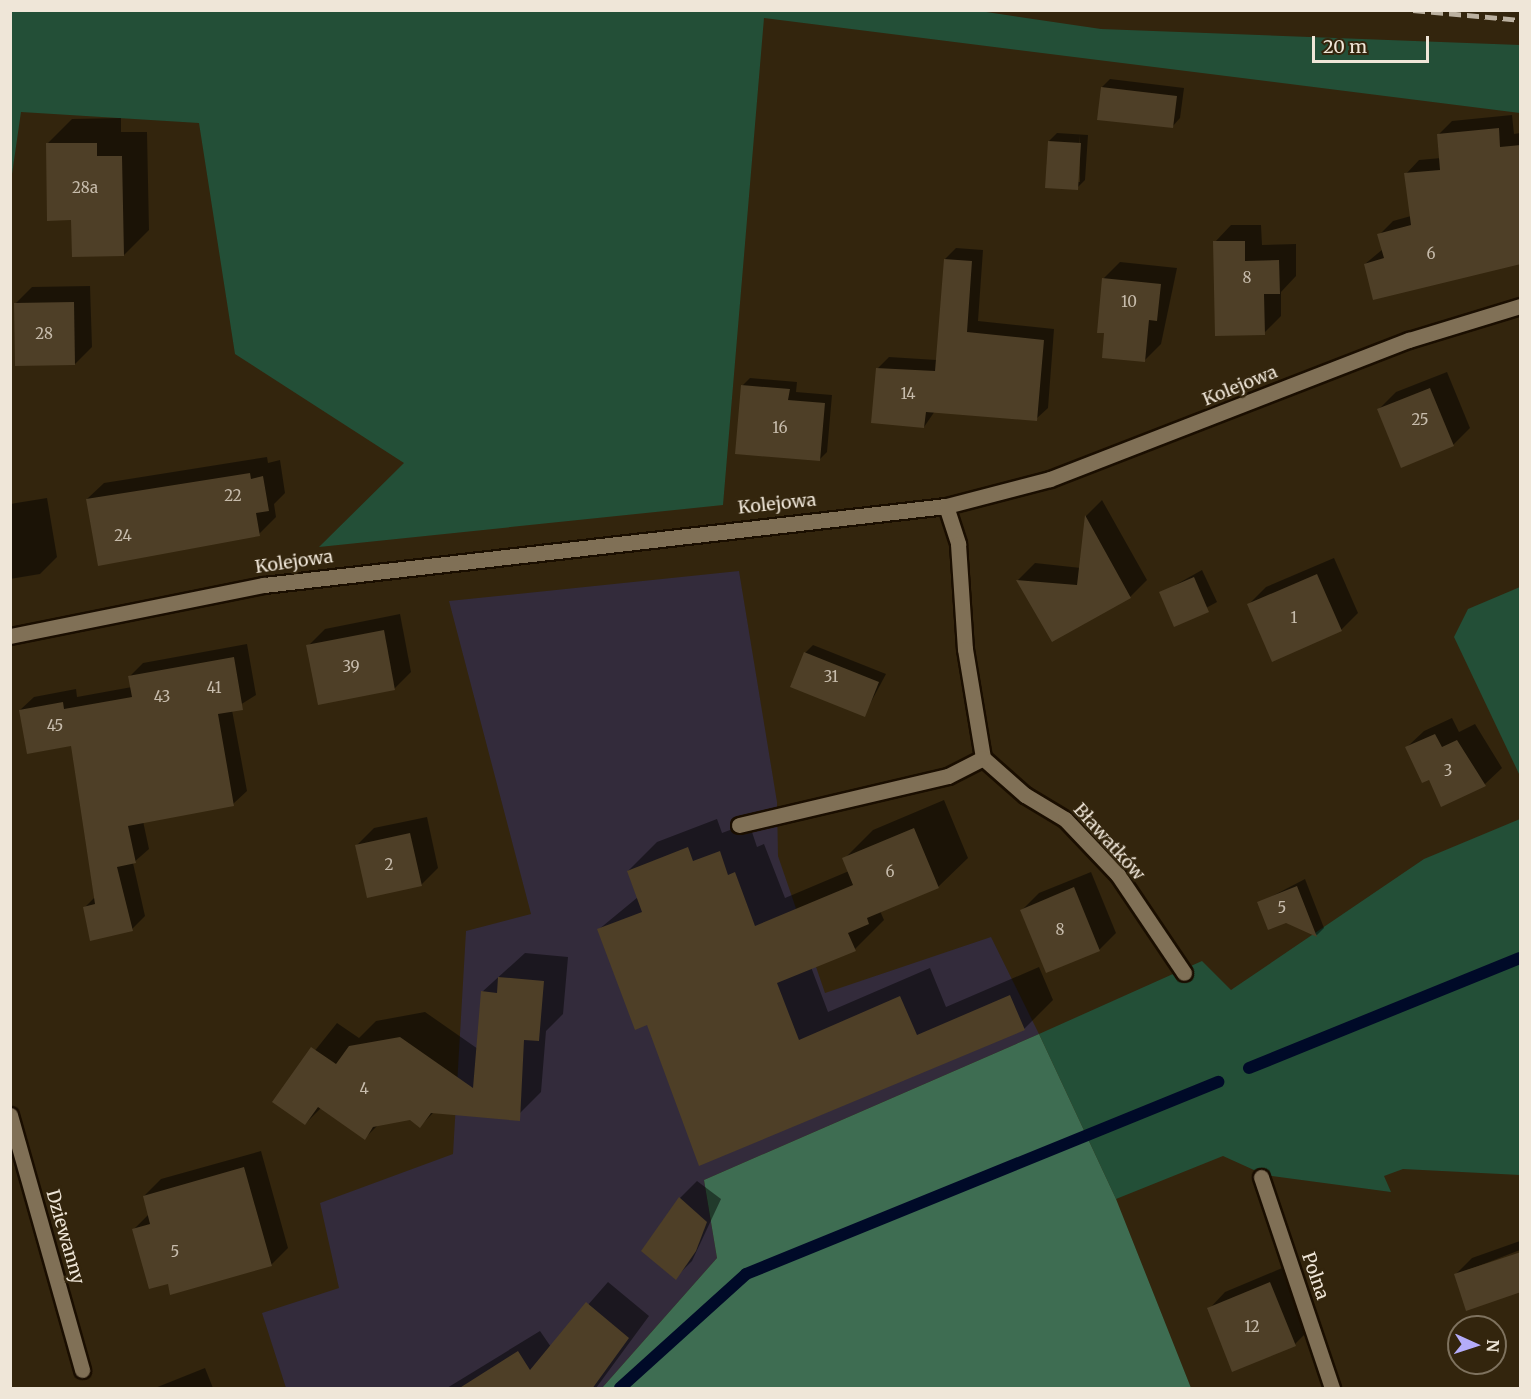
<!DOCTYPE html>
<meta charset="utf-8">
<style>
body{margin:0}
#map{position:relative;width:1531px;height:1399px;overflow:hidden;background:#33250d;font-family:Merriweather,serif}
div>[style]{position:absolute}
.industrial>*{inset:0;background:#332b3b}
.green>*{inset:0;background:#234f37}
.forest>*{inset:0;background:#3e6d52}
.shadow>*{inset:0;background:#0007}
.stream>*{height:12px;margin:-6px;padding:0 6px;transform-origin:6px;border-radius:6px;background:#000a28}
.building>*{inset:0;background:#4e3f27}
.roads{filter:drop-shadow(2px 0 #1a0e00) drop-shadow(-2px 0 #1a0e00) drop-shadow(0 2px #1a0e00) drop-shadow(0 -2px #1a0e00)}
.minor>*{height:15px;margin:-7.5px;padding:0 7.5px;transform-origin:7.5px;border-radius:7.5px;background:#807056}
.rail>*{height:4.5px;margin-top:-2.25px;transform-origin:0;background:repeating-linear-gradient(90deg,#bbb1a0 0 12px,transparent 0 18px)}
span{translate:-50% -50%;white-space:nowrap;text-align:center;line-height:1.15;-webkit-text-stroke:5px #33250d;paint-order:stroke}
.number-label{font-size:15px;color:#c7bcac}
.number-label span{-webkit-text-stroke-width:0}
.street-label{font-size:18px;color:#efe6d8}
.frame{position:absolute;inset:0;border:12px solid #efe6d8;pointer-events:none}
.north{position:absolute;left:1447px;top:1315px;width:60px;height:60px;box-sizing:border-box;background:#33250d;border:2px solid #7e725e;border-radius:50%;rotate:93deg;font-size:16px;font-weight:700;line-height:24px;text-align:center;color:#efe6d8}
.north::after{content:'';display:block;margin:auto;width:21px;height:27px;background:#b4acf9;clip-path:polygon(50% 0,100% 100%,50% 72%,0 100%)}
.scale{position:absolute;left:1312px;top:36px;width:117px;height:27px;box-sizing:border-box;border:3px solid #efe6d8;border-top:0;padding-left:8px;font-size:18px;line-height:21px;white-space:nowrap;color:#efe6d8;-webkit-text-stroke:4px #33250d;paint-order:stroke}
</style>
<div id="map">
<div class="industrial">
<div style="clip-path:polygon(739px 571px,777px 802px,778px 856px,825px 993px,991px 937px,1039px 1034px,704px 1180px,717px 1258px,602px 1388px,286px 1388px,262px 1313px,339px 1288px,320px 1203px,453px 1154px,466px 931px,531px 914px,449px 601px)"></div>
</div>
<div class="green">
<div style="clip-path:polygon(973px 10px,1101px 29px,1520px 45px,1520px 113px,764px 18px,723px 505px,319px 547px,404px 463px,235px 354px,199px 123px,21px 112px,11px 181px,11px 11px)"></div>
<div style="clip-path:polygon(1520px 587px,1520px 776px,1454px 637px,1468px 609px)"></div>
<div style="clip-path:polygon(1520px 819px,1520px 1175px,1403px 1169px,1384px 1176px,1391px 1192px,1265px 1175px,1223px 1156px,1116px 1199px,1039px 1034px,1202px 961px,1231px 990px,1424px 859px)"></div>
</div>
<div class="forest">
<div style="clip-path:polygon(1039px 1034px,1116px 1199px,1191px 1388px,602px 1388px,717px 1258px,704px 1180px)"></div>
</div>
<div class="shadow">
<div style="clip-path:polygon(1110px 79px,1184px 88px,1180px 118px,1172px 127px,1102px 87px)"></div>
<div style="clip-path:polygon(1512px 115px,1514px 134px,1520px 133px,1520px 236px,1365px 264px,1383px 249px,1379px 235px,1393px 221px,1411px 216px,1406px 174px,1419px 160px,1441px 158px,1438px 135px,1452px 121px)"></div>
<div style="clip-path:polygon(121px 118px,121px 132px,147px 132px,149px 230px,124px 255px,73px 219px,47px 144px,72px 119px)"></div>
<div style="clip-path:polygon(evenodd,1057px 133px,1088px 135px,1085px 180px,1077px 188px,1049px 141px,1057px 133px,1080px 135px,1080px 182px,1077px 182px,1080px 135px)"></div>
<div style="clip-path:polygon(1231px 225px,1261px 225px,1262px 245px,1296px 244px,1296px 276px,1281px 292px,1281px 316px,1264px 333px,1215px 242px)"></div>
<div style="clip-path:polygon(956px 248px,983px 250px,978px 321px,1054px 329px,1048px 408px,1036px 419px,935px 411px,924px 427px,877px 369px,889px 357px,937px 360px,945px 259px)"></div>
<div style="clip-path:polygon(1120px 262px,1177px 268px,1161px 344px,1144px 361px,1106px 332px,1103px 279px)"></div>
<div style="clip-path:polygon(90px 286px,92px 347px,75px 364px,15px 304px,32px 287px)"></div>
<div style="clip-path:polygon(1447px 372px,1470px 428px,1453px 445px,1379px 409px,1396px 392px)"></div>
<div style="clip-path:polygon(750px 378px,797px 382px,796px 392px,832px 395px,827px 452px,819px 460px,742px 386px)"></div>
<div style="clip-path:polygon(267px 457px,268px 463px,280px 460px,285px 493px,274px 504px,276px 517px,259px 534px,87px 499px,104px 483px)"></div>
<div style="clip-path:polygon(47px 498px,57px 557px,40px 574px,10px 579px,10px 504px)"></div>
<div style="clip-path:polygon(1102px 500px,1147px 580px,1130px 597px,1052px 640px,1018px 580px,1035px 563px,1081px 568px,1086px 516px)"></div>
<div style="clip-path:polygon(1334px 558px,1358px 613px,1341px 630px,1249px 604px,1266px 587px)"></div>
<div style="clip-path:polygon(1202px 570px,1217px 602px,1175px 625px,1161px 593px)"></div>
<div style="clip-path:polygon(400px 614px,411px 672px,394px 689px,308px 646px,325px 629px)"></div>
<div style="clip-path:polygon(247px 644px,256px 695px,232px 710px,247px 791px,233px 804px,143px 821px,149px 849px,133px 863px,145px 916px,132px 929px,85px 907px,96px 896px,72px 745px,20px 710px,34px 697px,76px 689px,77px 697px,132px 687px,130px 676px,143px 663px)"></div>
<div style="clip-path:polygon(813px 645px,886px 674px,864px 715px,805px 653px)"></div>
<div style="clip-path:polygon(1452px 718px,1459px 732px,1475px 724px,1502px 768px,1485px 784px,1429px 778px,1407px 747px,1424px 731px)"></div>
<div style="clip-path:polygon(944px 800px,968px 858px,938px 887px,880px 911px,884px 920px,855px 949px,811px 967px,828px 1012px,930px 968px,946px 1007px,1039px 967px,1053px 1000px,1024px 1029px,700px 1164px,647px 1023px,598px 930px,638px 897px,628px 871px,657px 842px,717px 819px,722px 833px,749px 823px,757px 847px,764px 844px,785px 898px,849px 871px,844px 859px,873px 830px)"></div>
<div style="clip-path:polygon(427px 817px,438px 868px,421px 885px,357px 845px,374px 828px)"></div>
<div style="clip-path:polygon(1091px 872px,1116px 933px,1099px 950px,1022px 910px,1039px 893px)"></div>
<div style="clip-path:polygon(1305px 879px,1324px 928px,1317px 935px,1259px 903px)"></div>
<div style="clip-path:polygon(525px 953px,568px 957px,563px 1014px,546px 1031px,541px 1092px,516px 1117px,434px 1112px,420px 1126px,410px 1119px,378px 1125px,365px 1138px,321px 1108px,305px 1124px,274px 1102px,337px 1023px,359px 1038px,376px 1021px,425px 1012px,478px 1049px,482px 992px)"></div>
<div style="clip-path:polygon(261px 1151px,288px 1248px,271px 1265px,169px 1282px,134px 1229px,149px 1214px,144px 1196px,161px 1179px)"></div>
<div style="clip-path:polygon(697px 1181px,721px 1199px,692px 1261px,676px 1277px,680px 1198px)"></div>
<div style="clip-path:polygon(1520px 1241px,1520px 1250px,1455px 1275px,1472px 1258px)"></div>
<div style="clip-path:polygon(1287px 1266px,1312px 1327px,1295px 1344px,1233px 1370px,1209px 1309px,1225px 1292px)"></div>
<div style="clip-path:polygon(608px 1282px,649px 1316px,596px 1388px,447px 1388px,540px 1331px,551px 1347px)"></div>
<div style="clip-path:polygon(205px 1368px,213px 1388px,154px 1388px,155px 1388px)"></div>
</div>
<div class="stream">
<div style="left:1249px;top:1068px;width:292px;rotate:-22.1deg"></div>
<div style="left:620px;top:1388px;width:170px;rotate:-42.1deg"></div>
<div style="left:746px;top:1274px;width:510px;rotate:-22.14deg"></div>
</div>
<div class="building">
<div style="clip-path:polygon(1101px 87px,1177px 96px,1173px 128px,1097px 120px)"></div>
<div style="clip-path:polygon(1499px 128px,1500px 147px,1521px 145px,1521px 264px,1373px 300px,1364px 264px,1384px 258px,1377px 234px,1411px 225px,1404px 173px,1440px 170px,1437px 134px)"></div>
<div style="clip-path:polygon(1048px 141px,1081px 143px,1078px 190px,1045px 188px)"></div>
<div style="clip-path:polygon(46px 143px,97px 143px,97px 156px,122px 156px,124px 256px,72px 257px,71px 220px,47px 221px)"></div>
<div style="clip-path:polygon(1213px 241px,1245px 241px,1245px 261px,1279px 260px,1280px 294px,1264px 294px,1265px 335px,1215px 336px)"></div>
<div style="clip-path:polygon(944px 259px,972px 261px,967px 332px,1044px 340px,1037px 421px,926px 412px,924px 428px,871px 423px,876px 368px,935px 371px)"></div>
<div style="clip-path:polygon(1102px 278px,1161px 284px,1157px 321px,1149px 320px,1145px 362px,1102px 358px,1104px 333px,1097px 333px)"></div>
<div style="clip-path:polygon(74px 302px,75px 365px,15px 366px,14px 303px)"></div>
<div style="clip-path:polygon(741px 385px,790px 389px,788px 400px,825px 403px,820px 461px,735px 454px)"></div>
<div style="clip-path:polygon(1430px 388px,1454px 446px,1401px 468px,1377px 409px)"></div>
<div style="clip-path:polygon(250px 473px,251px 479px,263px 476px,269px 511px,256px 513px,260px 536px,98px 566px,86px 499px)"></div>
<div style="clip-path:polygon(1085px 515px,1131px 598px,1052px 642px,1016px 580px,1077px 585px)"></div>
<div style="clip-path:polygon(1317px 574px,1342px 631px,1272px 662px,1247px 604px)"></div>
<div style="clip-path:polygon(1194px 577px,1209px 612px,1174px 627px,1159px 592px)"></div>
<div style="clip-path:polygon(384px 630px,395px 690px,318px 705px,306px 645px)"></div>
<div style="clip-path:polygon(804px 652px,879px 682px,865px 717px,790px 687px)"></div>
<div style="clip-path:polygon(234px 657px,243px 710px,218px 714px,234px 806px,128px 826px,136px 863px,117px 867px,133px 931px,90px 941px,83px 907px,95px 904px,71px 746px,27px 754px,19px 710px,63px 702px,64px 709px,132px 697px,128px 676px)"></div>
<div style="clip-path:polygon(1435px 734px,1442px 747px,1457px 740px,1486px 786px,1441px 807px,1429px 780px,1422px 783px,1405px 747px)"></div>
<div style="clip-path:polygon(914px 828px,939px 888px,867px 918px,869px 924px,848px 933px,856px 951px,777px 983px,799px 1040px,900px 996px,917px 1035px,1010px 995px,1025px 1030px,699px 1166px,647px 1025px,635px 1030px,597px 929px,642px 912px,627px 871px,688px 847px,693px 861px,720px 851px,728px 875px,735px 872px,755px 926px,853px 885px,842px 858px)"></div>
<div style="clip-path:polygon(410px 833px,422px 886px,367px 898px,355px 845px)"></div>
<div style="clip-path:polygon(1297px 886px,1317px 937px,1286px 923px,1268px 930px,1257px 902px)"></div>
<div style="clip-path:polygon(1074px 887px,1100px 951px,1046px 973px,1020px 910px)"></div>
<div style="clip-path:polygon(498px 977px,544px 981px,539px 1041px,524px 1040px,520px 1121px,431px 1113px,420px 1128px,410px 1120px,373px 1127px,365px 1140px,318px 1107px,305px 1125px,272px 1102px,311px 1047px,336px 1064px,349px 1046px,400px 1037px,473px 1088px,481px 991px,497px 993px)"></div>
<div style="clip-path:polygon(244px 1167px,272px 1266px,170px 1295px,168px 1284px,149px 1289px,132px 1229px,150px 1224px,143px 1196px)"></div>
<div style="clip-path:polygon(679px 1197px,707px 1222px,696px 1251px,676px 1280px,641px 1251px)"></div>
<div style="clip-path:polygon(1521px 1252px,1521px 1292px,1466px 1311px,1454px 1274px)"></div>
<div style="clip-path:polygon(1270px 1282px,1296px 1346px,1232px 1372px,1207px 1308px)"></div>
<div style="clip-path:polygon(586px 1302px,629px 1338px,592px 1389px,458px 1389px,518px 1351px,530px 1370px)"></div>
</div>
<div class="roads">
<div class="minor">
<div style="left:946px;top:506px;width:40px;rotate:72deg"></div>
<div style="left:958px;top:544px;width:105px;rotate:86.2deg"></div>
<div style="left:965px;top:649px;width:110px;rotate:80.6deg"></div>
<div style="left:983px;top:758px;width:56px;rotate:41.4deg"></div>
<div style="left:1025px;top:795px;width:47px;rotate:31deg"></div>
<div style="left:1065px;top:819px;width:77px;rotate:46.6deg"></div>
<div style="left:1118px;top:875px;width:118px;rotate:56deg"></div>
<div style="left:10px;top:636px;width:259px;rotate:-11.4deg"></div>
<div style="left:264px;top:585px;width:687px;rotate:-6.61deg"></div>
<div style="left:946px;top:506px;width:107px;rotate:-14.6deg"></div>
<div style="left:1050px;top:479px;width:385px;rotate:-21.2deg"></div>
<div style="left:1409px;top:340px;width:116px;rotate:-17deg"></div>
<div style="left:739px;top:825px;width:215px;rotate:-13.2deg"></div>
<div style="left:948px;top:776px;width:39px;rotate:-27deg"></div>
<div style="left:10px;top:1115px;width:265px;rotate:74.2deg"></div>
<div style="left:1261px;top:1177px;width:223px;rotate:71.4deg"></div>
</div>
</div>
<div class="rail">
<div style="left:1413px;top:10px;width:107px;rotate:5.3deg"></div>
</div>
<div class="number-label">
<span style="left:85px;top:188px">28a</span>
<span style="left:1431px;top:254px">6</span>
<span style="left:1247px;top:278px">8</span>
<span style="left:1129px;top:302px">10</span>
<span style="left:44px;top:334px">28</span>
<span style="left:908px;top:394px">14</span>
<span style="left:1420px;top:420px">25</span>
<span style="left:780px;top:428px">16</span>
<span style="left:233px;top:496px">22</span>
<span style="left:123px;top:536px">24</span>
<span style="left:1294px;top:618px">1</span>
<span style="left:351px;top:667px">39</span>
<span style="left:831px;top:677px">31</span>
<span style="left:214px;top:688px">41</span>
<span style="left:162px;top:697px">43</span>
<span style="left:55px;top:726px">45</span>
<span style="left:1448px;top:771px">3</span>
<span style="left:389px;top:865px">2</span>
<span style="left:890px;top:872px">6</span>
<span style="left:1282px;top:908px">5</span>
<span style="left:1060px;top:930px">8</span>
<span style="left:364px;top:1089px">4</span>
<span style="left:175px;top:1252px">5</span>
<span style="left:1252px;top:1327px">12</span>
</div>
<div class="street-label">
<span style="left:1240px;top:386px;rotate:-22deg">Kolejowa</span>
<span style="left:777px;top:504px;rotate:-6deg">Kolejowa</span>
<span style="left:294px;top:562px;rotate:-8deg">Kolejowa</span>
<span style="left:1109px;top:842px;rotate:48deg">Bławatków</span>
<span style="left:65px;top:1237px;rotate:74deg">Dziewanny</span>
<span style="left:1315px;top:1276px;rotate:71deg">Polna</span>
</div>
<div class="frame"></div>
<div class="north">N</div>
<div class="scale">20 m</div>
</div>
